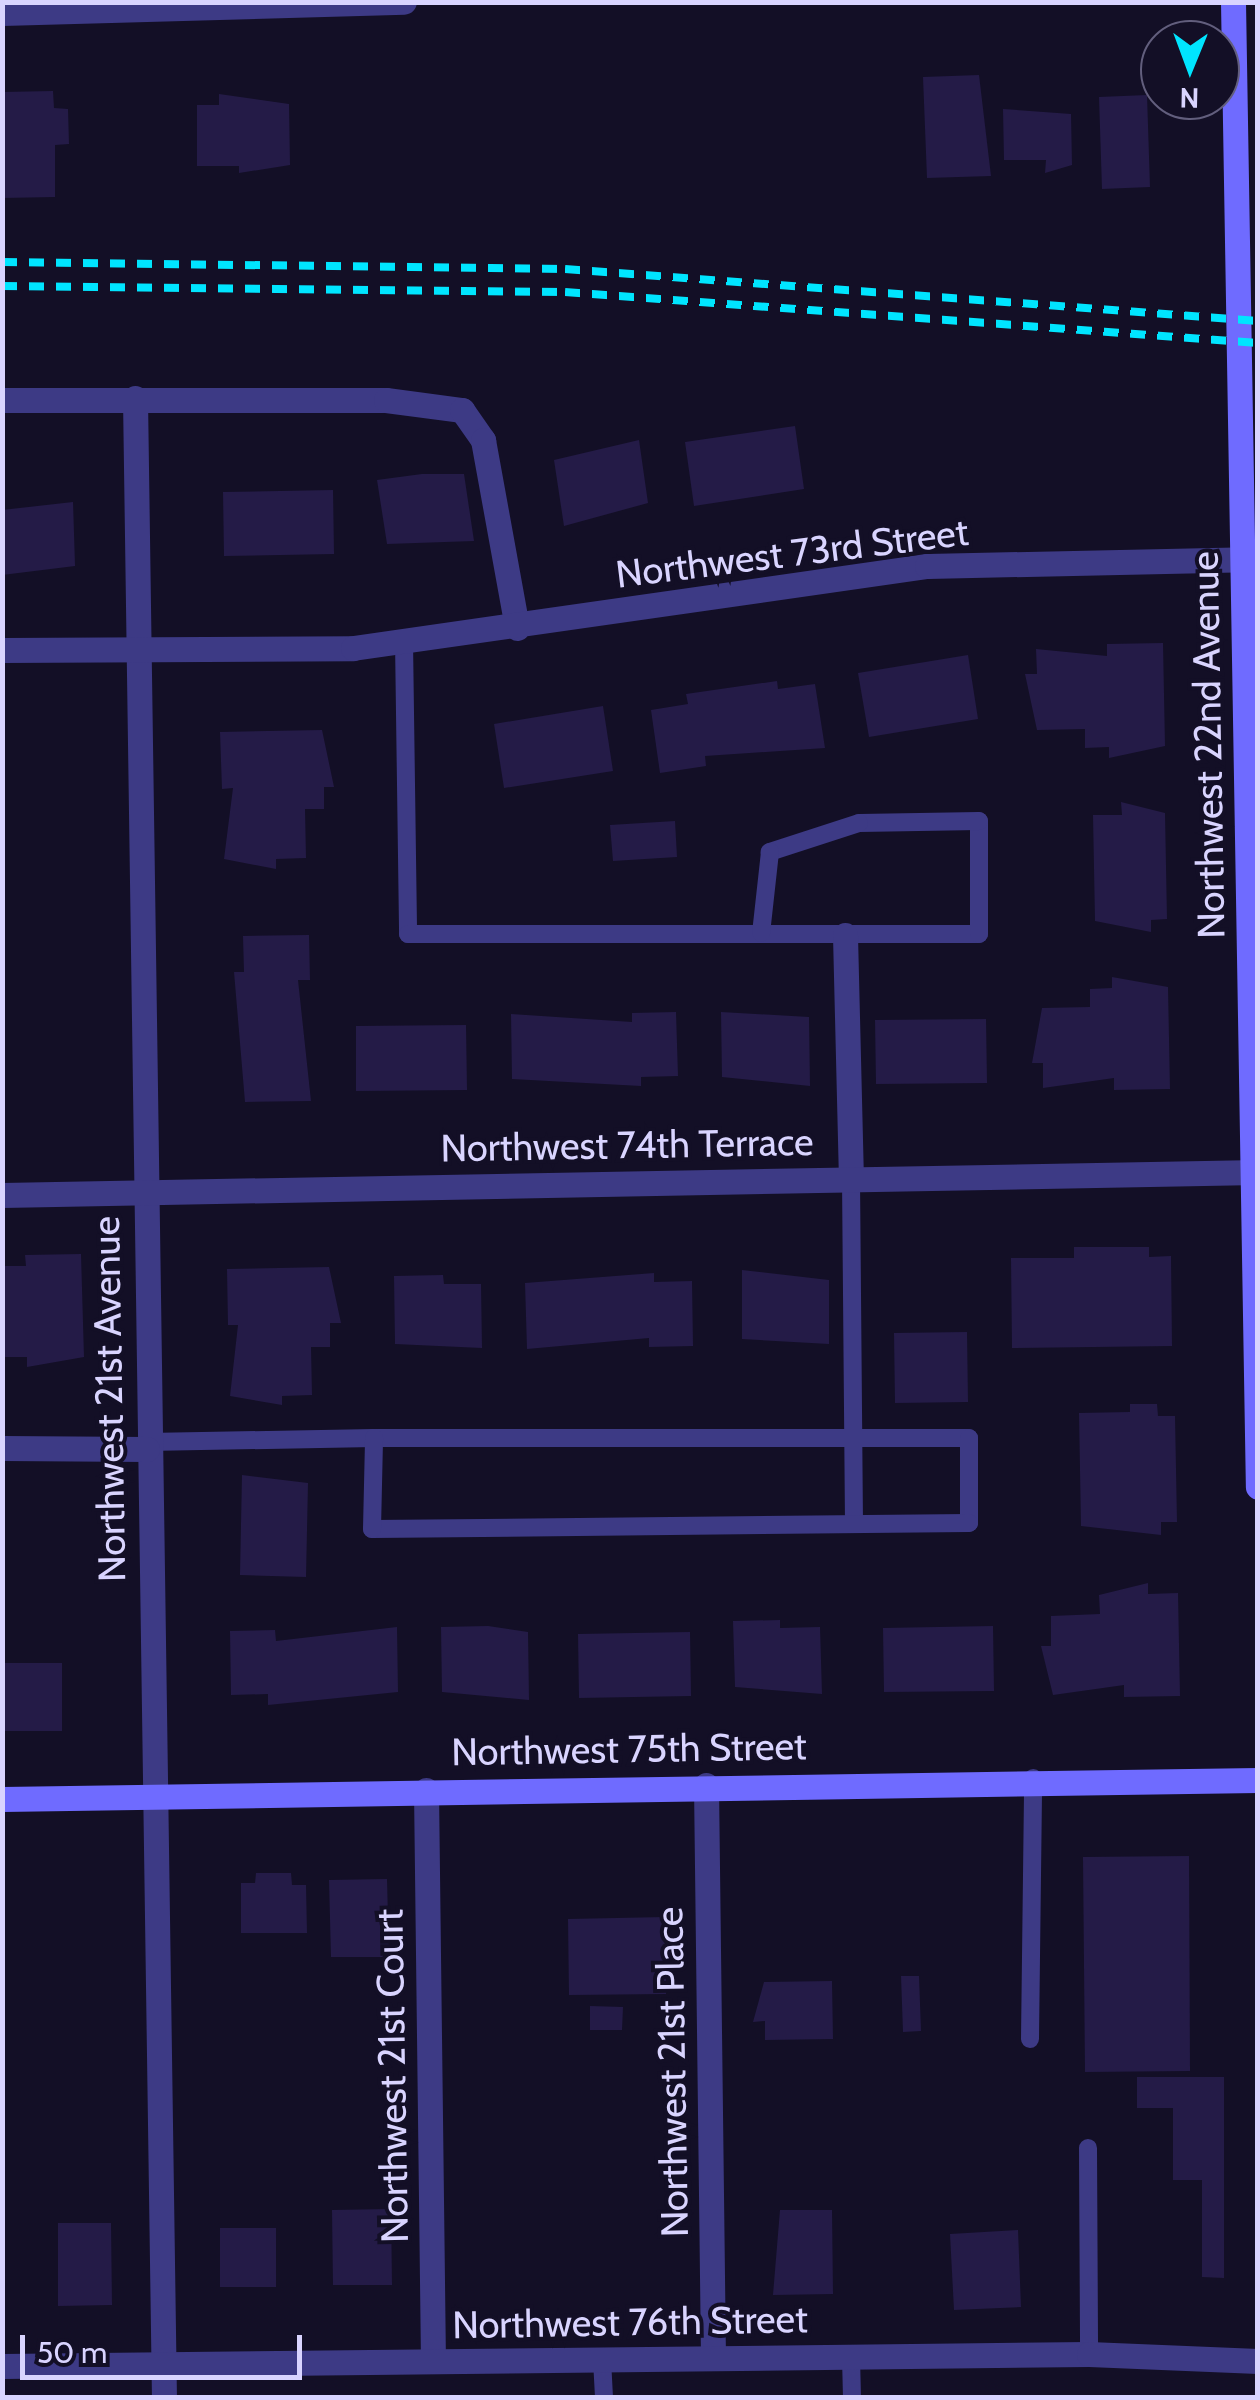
<!DOCTYPE html>
<style>
body{margin:0}
#map{position:relative;width:1260px;height:2400px;overflow:hidden;background:#130f26;font-family:Cabin,sans-serif}
div>[style]{position:absolute}
.building>*{inset:0;background:#241b47}
.lane>*{height:18px;margin:-9px;padding:0 9px;transform-origin:9px;border-radius:9px;background:#3d3a85}
.street>*{height:25px;margin:-12.5px;padding:0 12.5px;transform-origin:12.5px;border-radius:12.5px;background:#3d3a85}
.secondary>*{height:25px;margin:-12.5px;padding:0 12.5px;transform-origin:12.5px;border-radius:12.5px;background:#6f6bff}
.rail>*{height:8px;margin-top:-4px;transform-origin:0;background:repeating-linear-gradient(90deg,#00e5ff 0 15px,transparent 0 27px)}
span{translate:-50% -50%;white-space:nowrap;text-align:center;line-height:1.15;-webkit-text-stroke:8px #130f26;paint-order:stroke}
.street-label{font-size:38px;color:#d9d4ff}
.frame{position:absolute;inset:0;border:5px solid #d9d4ff;pointer-events:none}
.north{position:absolute;left:1140px;top:20px;width:100px;height:100px;box-sizing:border-box;background:#130f26;border:2px solid #625e7d;border-radius:50%;rotate:181deg;font-size:28px;font-weight:700;line-height:40px;text-align:center;color:#d9d4ff}
.north::after{content:'';display:block;margin:auto;width:35px;height:45px;background:#00e5ff;clip-path:polygon(50% 0,100% 100%,50% 72%,0 100%)}
.scale{position:absolute;left:20px;top:2335px;width:282px;height:45px;box-sizing:border-box;border:5px solid #d9d4ff;border-top:0;padding-left:12px;font-size:30px;line-height:35px;white-space:nowrap;color:#d9d4ff;-webkit-text-stroke:8px #130f26;paint-order:stroke}
</style>
<div id="map">
<div class="building">
<div style="clip-path:polygon(979px 75px,991px 176px,927px 178px,923px 77px)"></div>
<div style="clip-path:polygon(53px 91px,54px 108px,68px 109px,69px 144px,55px 145px,55px 197px,2px 198px,3px 92px)"></div>
<div style="clip-path:polygon(219px 94px,289px 104px,290px 165px,239px 173px,239px 166px,197px 166px,197px 105px,219px 105px)"></div>
<div style="clip-path:polygon(1147px 95px,1150px 187px,1102px 189px,1099px 97px)"></div>
<div style="clip-path:polygon(1003px 109px,1071px 114px,1072px 165px,1045px 173px,1046px 160px,1004px 160px)"></div>
<div style="clip-path:polygon(795px 426px,804px 489px,694px 506px,685px 442px)"></div>
<div style="clip-path:polygon(639px 440px,648px 503px,564px 526px,554px 460px)"></div>
<div style="clip-path:polygon(422px 474px,464px 474px,474px 541px,387px 544px,377px 480px)"></div>
<div style="clip-path:polygon(333px 490px,334px 554px,224px 556px,223px 492px)"></div>
<div style="clip-path:polygon(73px 502px,75px 566px,2px 575px,2px 510px)"></div>
<div style="clip-path:polygon(1163px 643px,1165px 746px,1109px 758px,1109px 747px,1085px 748px,1085px 729px,1037px 730px,1025px 674px,1037px 674px,1036px 649px,1107px 656px,1107px 644px)"></div>
<div style="clip-path:polygon(968px 655px,978px 719px,869px 737px,858px 673px)"></div>
<div style="clip-path:polygon(777px 681px,778px 689px,815px 684px,825px 748px,705px 756px,706px 766px,660px 773px,651px 710px,688px 704px,686px 694px)"></div>
<div style="clip-path:polygon(603px 706px,613px 771px,504px 788px,494px 724px)"></div>
<div style="clip-path:polygon(322px 730px,334px 787px,324px 787px,324px 809px,305px 809px,306px 858px,276px 859px,276px 869px,224px 859px,233px 788px,222px 789px,220px 732px)"></div>
<div style="clip-path:polygon(1121px 802px,1165px 813px,1167px 919px,1151px 920px,1151px 932px,1095px 921px,1093px 815px,1122px 815px)"></div>
<div style="clip-path:polygon(675px 821px,677px 857px,613px 861px,610px 825px)"></div>
<div style="clip-path:polygon(309px 935px,310px 980px,298px 980px,311px 1101px,245px 1102px,234px 972px,244px 972px,243px 936px)"></div>
<div style="clip-path:polygon(1112px 977px,1168px 987px,1170px 1089px,1114px 1090px,1114px 1078px,1043px 1088px,1043px 1063px,1032px 1063px,1042px 1008px,1090px 1007px,1090px 989px,1112px 988px)"></div>
<div style="clip-path:polygon(676px 1012px,678px 1076px,641px 1077px,641px 1086px,512px 1079px,511px 1014px,632px 1022px,632px 1013px)"></div>
<div style="clip-path:polygon(721px 1012px,809px 1017px,810px 1086px,722px 1077px)"></div>
<div style="clip-path:polygon(986px 1019px,987px 1083px,876px 1084px,875px 1020px)"></div>
<div style="clip-path:polygon(466px 1025px,467px 1090px,356px 1091px,356px 1026px)"></div>
<div style="clip-path:polygon(1074px 1247px,1149px 1247px,1149px 1257px,1171px 1256px,1172px 1346px,1012px 1348px,1011px 1258px,1074px 1258px)"></div>
<div style="clip-path:polygon(81px 1254px,84px 1357px,27px 1367px,27px 1357px,5px 1357px,2px 1266px,26px 1266px,25px 1255px)"></div>
<div style="clip-path:polygon(329px 1267px,341px 1323px,330px 1323px,330px 1347px,311px 1347px,312px 1395px,282px 1396px,282px 1405px,230px 1396px,238px 1325px,228px 1325px,227px 1269px)"></div>
<div style="clip-path:polygon(742px 1270px,829px 1280px,829px 1344px,742px 1339px)"></div>
<div style="clip-path:polygon(654px 1273px,654px 1282px,692px 1281px,693px 1346px,649px 1347px,649px 1338px,527px 1349px,525px 1283px)"></div>
<div style="clip-path:polygon(443px 1275px,444px 1284px,481px 1284px,482px 1348px,395px 1344px,394px 1276px)"></div>
<div style="clip-path:polygon(967px 1332px,968px 1402px,895px 1403px,894px 1333px)"></div>
<div style="clip-path:polygon(1130px 1404px,1157px 1404px,1158px 1416px,1175px 1416px,1177px 1522px,1161px 1522px,1161px 1535px,1081px 1526px,1079px 1413px,1130px 1412px)"></div>
<div style="clip-path:polygon(242px 1475px,308px 1483px,306px 1577px,240px 1575px)"></div>
<div style="clip-path:polygon(1148px 1583px,1148px 1594px,1178px 1593px,1180px 1696px,1124px 1697px,1124px 1685px,1053px 1695px,1041px 1646px,1051px 1646px,1051px 1616px,1100px 1614px,1099px 1595px)"></div>
<div style="clip-path:polygon(780px 1620px,780px 1628px,820px 1627px,822px 1694px,735px 1687px,733px 1621px)"></div>
<div style="clip-path:polygon(488px 1626px,528px 1632px,529px 1700px,442px 1692px,441px 1627px)"></div>
<div style="clip-path:polygon(993px 1626px,994px 1691px,884px 1692px,883px 1628px)"></div>
<div style="clip-path:polygon(397px 1627px,398px 1692px,268px 1705px,268px 1694px,231px 1695px,230px 1631px,275px 1630px,276px 1641px)"></div>
<div style="clip-path:polygon(690px 1632px,691px 1696px,579px 1698px,578px 1634px)"></div>
<div style="clip-path:polygon(2px 1663px,62px 1663px,62px 1731px,2px 1731px)"></div>
<div style="clip-path:polygon(1189px 1856px,1190px 2071px,1085px 2072px,1083px 1857px)"></div>
<div style="clip-path:polygon(256px 1873px,291px 1873px,292px 1885px,306px 1885px,307px 1933px,241px 1933px,241px 1883px,255px 1883px)"></div>
<div style="clip-path:polygon(387px 1879px,389px 1957px,331px 1957px,329px 1880px)"></div>
<div style="clip-path:polygon(665px 1917px,666px 1994px,569px 1995px,568px 1919px)"></div>
<div style="clip-path:polygon(901px 1976px,919px 1976px,921px 2031px,903px 2032px)"></div>
<div style="clip-path:polygon(832px 1981px,833px 2039px,765px 2040px,765px 2021px,753px 2022px,764px 1982px)"></div>
<div style="clip-path:polygon(590px 2006px,623px 2007px,622px 2030px,590px 2030px)"></div>
<div style="clip-path:polygon(1137px 2077px,1224px 2077px,1224px 2278px,1202px 2277px,1202px 2180px,1173px 2180px,1173px 2108px,1137px 2108px)"></div>
<div style="clip-path:polygon(391px 2209px,392px 2285px,333px 2285px,332px 2210px)"></div>
<div style="clip-path:polygon(780px 2210px,832px 2210px,833px 2294px,773px 2295px)"></div>
<div style="clip-path:polygon(58px 2223px,111px 2223px,112px 2305px,58px 2306px)"></div>
<div style="clip-path:polygon(220px 2228px,276px 2228px,276px 2287px,220px 2287px)"></div>
<div style="clip-path:polygon(1018px 2230px,1021px 2307px,954px 2310px,950px 2234px)"></div>
</div>
<div class="lane">
<div style="left:404px;top:641px;width:293px;rotate:89.2deg"></div>
<div style="left:408px;top:934px;width:571px"></div>
<div style="left:979px;top:934px;width:113px;rotate:-90deg"></div>
<div style="left:979px;top:821px;width:120px;rotate:179deg"></div>
<div style="left:859px;top:823px;width:94px;rotate:162deg"></div>
<div style="left:770px;top:852px;width:81px;rotate:96.3deg"></div>
<div style="left:851px;top:1179px;width:345px;rotate:89.5deg"></div>
<div style="left:147px;top:1442px;width:227px;rotate:-1deg"></div>
<div style="left:374px;top:1438px;width:595px"></div>
<div style="left:969px;top:1438px;width:85px;rotate:90deg"></div>
<div style="left:969px;top:1523px;width:597px;rotate:179.42deg"></div>
<div style="left:372px;top:1529px;width:91px;rotate:-88.7deg"></div>
<div style="left:1030px;top:2039px;width:261px;rotate:-89.3deg"></div>
<div style="left:1088px;top:2148px;width:206px;rotate:89.7deg"></div>
<div style="left:851px;top:2357px;width:41px;rotate:88.6deg"></div>
<div style="left:602px;top:2359px;width:39px;rotate:87deg"></div>
</div>
<div class="street">
<div style="left:2px;top:13px;width:402px;rotate:-1.6deg"></div>
<div style="left:135px;top:398px;width:2000px;rotate:89.17deg"></div>
<div style="left:2px;top:400px;width:384px"></div>
<div style="left:386px;top:400px;width:77px;rotate:7.5deg"></div>
<div style="left:462px;top:410px;width:37px;rotate:55deg"></div>
<div style="left:483px;top:440px;width:191px;rotate:79.7deg"></div>
<div style="left:2px;top:650px;width:351px;rotate:-0.3deg"></div>
<div style="left:353px;top:648px;width:580px;rotate:-8.13deg"></div>
<div style="left:927px;top:566px;width:331px;rotate:-1.2deg"></div>
<div style="left:845px;top:935px;width:244px;rotate:88.6deg"></div>
<div style="left:2px;top:1195px;width:1256px;rotate:-1.05deg"></div>
<div style="left:2px;top:1448px;width:145px;rotate:0.4deg"></div>
<div style="left:706px;top:1785px;width:573px;rotate:89.3deg"></div>
<div style="left:426px;top:1790px;width:571px;rotate:89.3deg"></div>
<div style="left:2px;top:2366px;width:1087px;rotate:-0.63deg"></div>
<div style="left:1089px;top:2354px;width:169px;rotate:2.4deg"></div>
</div>
<div class="secondary">
<div style="left:1233px;top:2px;width:1485px;rotate:89.04deg"></div>
<div style="left:2px;top:1799px;width:1256px;rotate:-0.87deg"></div>
</div>
<div class="rail">
<div style="left:2px;top:262px;width:563px;rotate:0.71deg"></div>
<div style="left:565px;top:269px;width:695px;rotate:4.29deg"></div>
<div style="left:2px;top:286px;width:563px;rotate:0.61deg"></div>
<div style="left:565px;top:292px;width:695px;rotate:4.21deg"></div>
</div>
<div class="street-label">
<span style="left:792px;top:553px;rotate:-7deg">Northwest 73rd Street</span>
<span style="left:1208px;top:745px;rotate:-91deg">Northwest 22nd Avenue</span>
<span style="left:627px;top:1145px;rotate:-1deg">Northwest 74th Terrace</span>
<span style="left:109px;top:1399px;rotate:-91deg">Northwest 21st Avenue</span>
<span style="left:629px;top:1749px;rotate:-1deg">Northwest 75th Street</span>
<span style="left:672px;top:2072px;rotate:-91deg">Northwest 21st Place</span>
<span style="left:392px;top:2076px;rotate:-91deg">Northwest 21st Court</span>
<span style="left:630px;top:2322px;rotate:-1deg">Northwest 76th Street</span>
</div>
<div class="frame"></div>
<div class="north">N</div>
<div class="scale">50 m</div>
</div>
